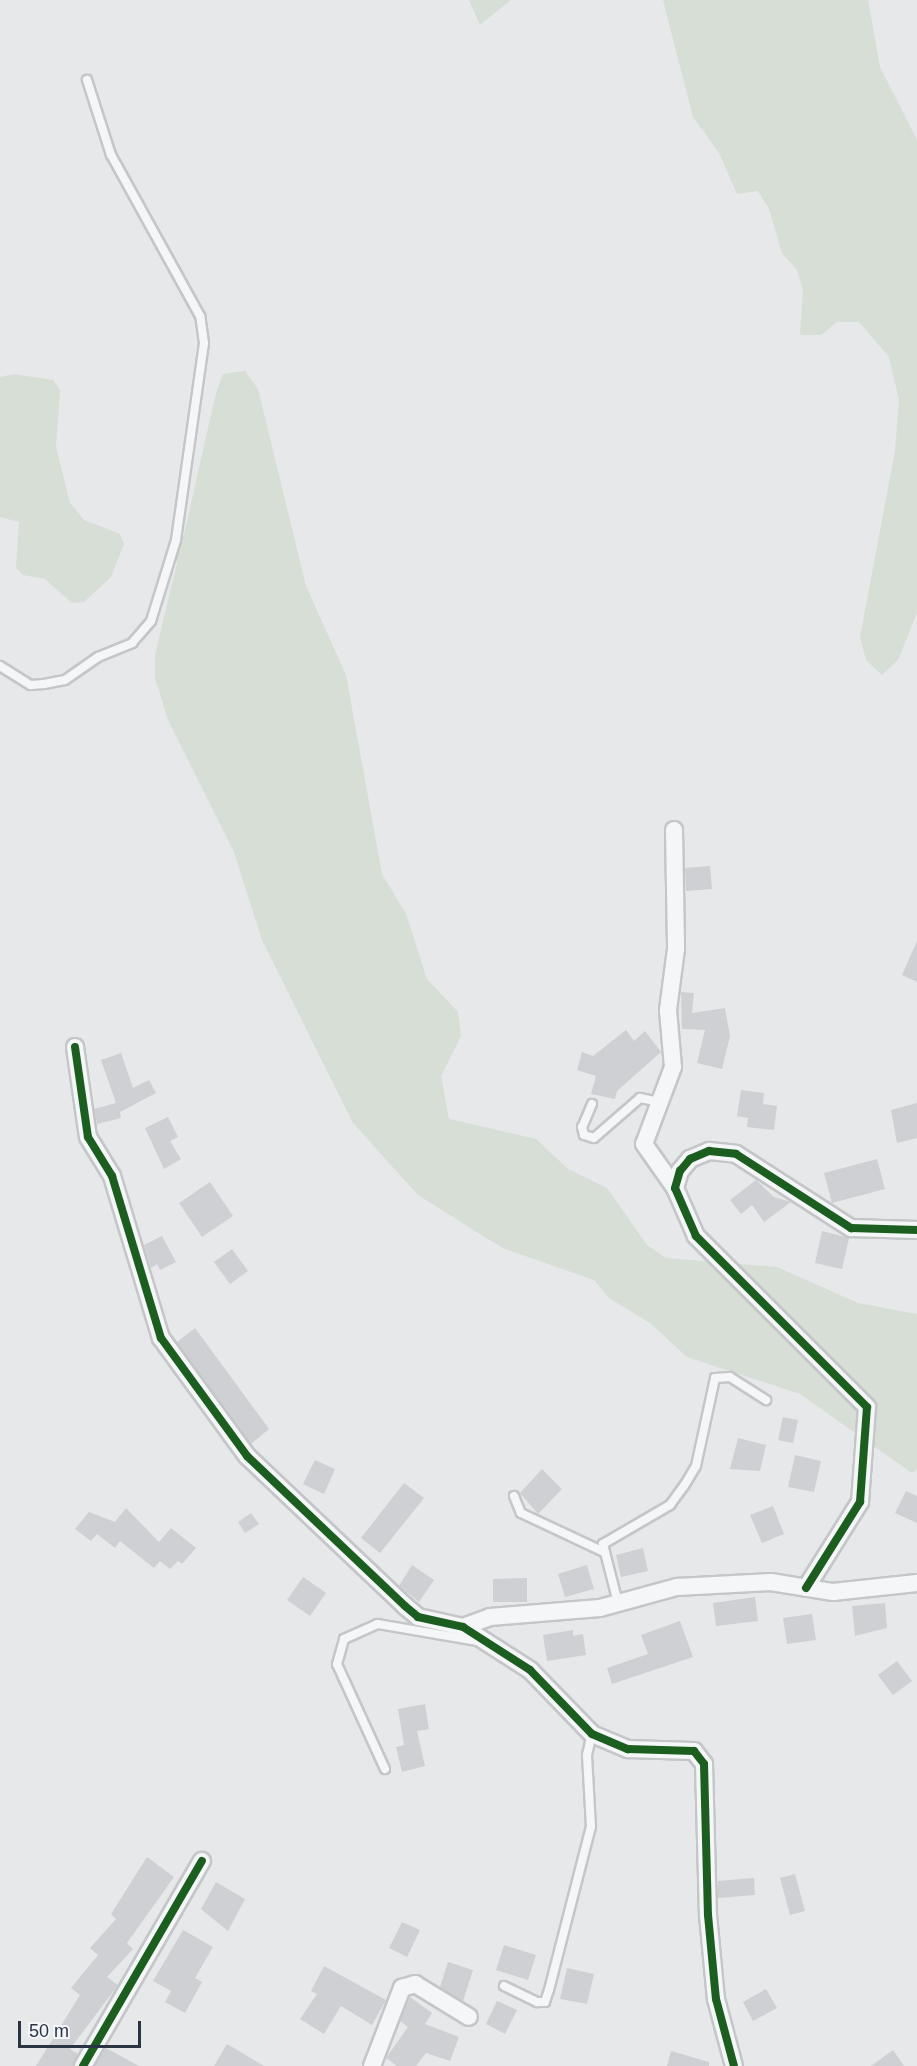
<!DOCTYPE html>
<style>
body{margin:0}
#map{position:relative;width:917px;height:2066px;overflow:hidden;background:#e6e8ea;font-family:Arial,sans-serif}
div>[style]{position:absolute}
.green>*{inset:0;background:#d6ded6}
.building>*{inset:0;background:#ced0d3}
.roads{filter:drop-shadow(2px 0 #c4c6c8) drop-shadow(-2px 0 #c4c6c8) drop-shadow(0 2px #c4c6c8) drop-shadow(0 -2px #c4c6c8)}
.service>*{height:8px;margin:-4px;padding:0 4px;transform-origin:4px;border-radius:4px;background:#f5f6f7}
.minor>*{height:16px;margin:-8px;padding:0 8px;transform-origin:8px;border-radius:8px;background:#f5f6f7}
.cycleway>*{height:8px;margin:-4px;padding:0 4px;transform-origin:4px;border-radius:4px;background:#1b5e20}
span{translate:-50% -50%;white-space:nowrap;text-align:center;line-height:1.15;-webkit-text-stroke:5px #f4f6f9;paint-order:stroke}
.scale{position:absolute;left:18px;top:2021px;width:123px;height:27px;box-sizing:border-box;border:3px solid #2b3445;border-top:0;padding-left:8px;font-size:18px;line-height:21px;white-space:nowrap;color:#2b3445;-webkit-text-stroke:4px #f4f6f9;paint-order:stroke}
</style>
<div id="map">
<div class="green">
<div style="clip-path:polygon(469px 0,511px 0,480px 25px)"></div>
<div style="clip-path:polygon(663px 0,868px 0,880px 67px,917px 140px,917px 613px,898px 660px,882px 675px,866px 660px,860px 637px,895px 451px,899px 400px,889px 357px,859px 322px,837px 322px,821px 335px,800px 335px,803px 291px,797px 270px,782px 253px,769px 209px,758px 191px,737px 194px,719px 153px,693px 117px)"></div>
<div style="clip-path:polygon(245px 371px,258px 389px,306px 586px,346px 675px,382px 874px,406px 914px,427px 979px,458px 1012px,461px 1036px,441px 1076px,449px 1119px,536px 1139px,568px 1169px,607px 1188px,647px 1245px,666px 1258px,777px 1267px,858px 1303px,917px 1314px,917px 1470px,912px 1473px,800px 1394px,687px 1357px,650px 1323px,609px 1298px,594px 1280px,505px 1249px,483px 1236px,418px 1195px,353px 1123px,262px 940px,234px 852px,168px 720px,155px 678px,155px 655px,177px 563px,176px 540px,184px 535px,215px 397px,223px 374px)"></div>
<div style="clip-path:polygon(14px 374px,53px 380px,60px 390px,56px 447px,70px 503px,84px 520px,120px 534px,124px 544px,111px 577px,84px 602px,72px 603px,45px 579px,23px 575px,16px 568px,19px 522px,0 517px,0 377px)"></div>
</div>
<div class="building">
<div style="clip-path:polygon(710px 866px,712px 889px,686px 891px,685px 868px)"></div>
<div style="clip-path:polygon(917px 941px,917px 982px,902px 975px)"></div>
<div style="clip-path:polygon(681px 992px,694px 993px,692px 1013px,725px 1008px,730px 1036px,722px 1069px,697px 1063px,705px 1030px,682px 1029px)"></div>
<div style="clip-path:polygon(626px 1030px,634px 1041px,645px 1031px,661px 1052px,617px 1091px,615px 1099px,591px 1094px,596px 1076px,577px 1070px,582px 1052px,593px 1056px)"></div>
<div style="clip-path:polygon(121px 1053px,133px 1088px,149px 1080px,156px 1093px,120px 1112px,121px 1118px,97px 1124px,94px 1109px,116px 1103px,101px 1060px)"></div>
<div style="clip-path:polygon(741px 1090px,764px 1093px,763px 1104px,777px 1106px,774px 1130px,747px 1127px,748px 1118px,737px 1116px)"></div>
<div style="clip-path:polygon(917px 1103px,917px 1138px,897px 1143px,891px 1110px)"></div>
<div style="clip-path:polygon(168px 1117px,178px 1137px,170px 1141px,181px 1159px,164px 1169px,145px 1128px)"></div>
<div style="clip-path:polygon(877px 1159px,885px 1189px,832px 1203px,824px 1173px)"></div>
<div style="clip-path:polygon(756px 1180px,774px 1197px,791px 1202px,764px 1222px,752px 1205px,741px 1214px,730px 1200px)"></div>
<div style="clip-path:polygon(210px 1182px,233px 1216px,202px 1237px,179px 1203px)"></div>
<div style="clip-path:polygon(822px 1231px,849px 1238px,842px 1269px,815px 1263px)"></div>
<div style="clip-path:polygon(162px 1236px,176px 1262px,160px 1270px,157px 1264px,151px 1268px,144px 1245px)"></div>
<div style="clip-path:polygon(232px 1249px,248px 1271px,230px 1284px,214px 1262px)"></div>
<div style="clip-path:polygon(195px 1328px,269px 1429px,251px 1444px,177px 1342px)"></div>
<div style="clip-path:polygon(783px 1417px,798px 1420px,793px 1443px,778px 1440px)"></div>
<div style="clip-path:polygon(738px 1438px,766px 1445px,760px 1471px,730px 1469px)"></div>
<div style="clip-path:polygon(795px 1455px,821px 1461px,814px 1492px,788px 1487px)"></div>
<div style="clip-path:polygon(315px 1460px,335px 1469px,324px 1494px,303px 1484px)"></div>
<div style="clip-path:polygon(542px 1469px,562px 1489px,538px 1514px,520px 1493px)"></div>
<div style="clip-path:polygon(404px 1483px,424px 1498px,380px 1553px,361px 1538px)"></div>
<div style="clip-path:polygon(906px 1491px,917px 1496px,917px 1523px,895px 1513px)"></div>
<div style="clip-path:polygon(773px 1506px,784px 1534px,762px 1543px,750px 1515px)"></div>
<div style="clip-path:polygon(126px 1508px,159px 1542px,171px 1528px,196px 1548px,182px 1564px,178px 1561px,170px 1569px,160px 1561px,154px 1568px,120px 1541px,115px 1548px,97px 1534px,91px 1541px,75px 1529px,89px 1512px,115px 1522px)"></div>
<div style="clip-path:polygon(251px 1513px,259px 1524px,245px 1533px,238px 1522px)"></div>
<div style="clip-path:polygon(643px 1548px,648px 1571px,621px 1577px,616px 1555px)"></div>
<div style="clip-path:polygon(412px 1565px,434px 1580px,419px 1602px,399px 1586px)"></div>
<div style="clip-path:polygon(587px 1565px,594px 1589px,565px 1597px,558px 1574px)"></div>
<div style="clip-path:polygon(303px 1577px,326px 1593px,310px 1616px,287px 1600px)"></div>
<div style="clip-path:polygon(527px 1578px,527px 1602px,493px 1602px,493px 1579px)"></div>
<div style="clip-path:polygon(755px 1597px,758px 1621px,716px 1626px,713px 1603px)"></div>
<div style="clip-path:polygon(885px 1603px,887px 1628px,855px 1636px,852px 1606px)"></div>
<div style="clip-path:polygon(812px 1614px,816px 1640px,787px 1644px,783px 1618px)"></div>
<div style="clip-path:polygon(680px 1621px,693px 1657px,612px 1684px,607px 1668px,648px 1654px,641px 1635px)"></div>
<div style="clip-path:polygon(573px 1630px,573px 1636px,583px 1634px,586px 1655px,547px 1661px,543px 1635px)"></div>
<div style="clip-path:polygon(897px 1661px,912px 1681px,893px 1695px,878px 1675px)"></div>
<div style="clip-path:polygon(425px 1704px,429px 1729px,417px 1731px,425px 1766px,402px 1772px,396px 1747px,404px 1745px,398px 1709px)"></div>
<div style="clip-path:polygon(147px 1857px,174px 1877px,127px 1943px,133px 1949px,107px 1977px,118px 1985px,70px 2049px,78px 2054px,73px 2066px,36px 2066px,80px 1995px,71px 1988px,98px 1955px,90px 1948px,116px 1919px,111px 1914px)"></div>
<div style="clip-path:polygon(795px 1874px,805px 1911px,790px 1915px,780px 1878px)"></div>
<div style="clip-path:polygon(754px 1878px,755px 1895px,718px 1898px,718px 1881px)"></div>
<div style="clip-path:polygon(216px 1882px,245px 1899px,228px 1931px,201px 1909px)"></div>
<div style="clip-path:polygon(402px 1922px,420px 1930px,407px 1957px,389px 1948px)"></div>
<div style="clip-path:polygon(183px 1930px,213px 1947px,195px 1978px,202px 1982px,185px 2013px,165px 2002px,171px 1991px,153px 1981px)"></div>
<div style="clip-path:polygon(504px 1945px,536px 1955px,528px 1980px,496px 1970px)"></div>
<div style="clip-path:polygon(448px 1962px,473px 1970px,463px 2001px,440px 1987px)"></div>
<div style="clip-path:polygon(324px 1966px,386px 2000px,372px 2025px,341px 2006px,324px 2034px,300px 2019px,317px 1994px,311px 1991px)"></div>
<div style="clip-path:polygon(567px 1968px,594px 1974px,587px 2004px,560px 1999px)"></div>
<div style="clip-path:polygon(766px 1989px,777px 2008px,753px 2021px,743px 2002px)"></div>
<div style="clip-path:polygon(410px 1997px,432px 2013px,425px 2024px,459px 2037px,450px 2061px,426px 2053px,416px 2066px,397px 2066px,386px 2058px,408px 2027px,400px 2021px)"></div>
<div style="clip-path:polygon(497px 2001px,517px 2010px,505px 2034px,486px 2024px)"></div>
<div style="clip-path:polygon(227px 2044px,264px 2066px,214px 2066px)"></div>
<div style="clip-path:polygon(106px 2048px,139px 2066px,95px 2066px)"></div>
<div style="clip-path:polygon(893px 2050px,904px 2066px,871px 2066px)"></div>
<div style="clip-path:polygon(671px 2051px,709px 2062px,709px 2066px,667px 2066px)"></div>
</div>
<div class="roads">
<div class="service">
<div style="left:0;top:666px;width:36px;rotate:32deg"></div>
<div style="left:31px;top:685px;width:13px;rotate:-4deg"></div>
<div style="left:44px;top:684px;width:21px;rotate:-11deg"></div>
<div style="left:65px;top:680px;width:40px;rotate:-34.9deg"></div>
<div style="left:98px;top:657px;width:37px;rotate:-22deg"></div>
<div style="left:132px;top:643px;width:29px;rotate:-49deg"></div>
<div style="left:151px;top:621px;width:85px;rotate:-72.8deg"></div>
<div style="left:176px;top:540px;width:199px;rotate:-81.9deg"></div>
<div style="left:204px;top:343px;width:27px;rotate:-98deg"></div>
<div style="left:200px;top:316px;width:184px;rotate:-118.9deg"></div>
<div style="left:111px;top:155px;width:79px;rotate:-107.7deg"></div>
<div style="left:592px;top:1104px;width:25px;rotate:113deg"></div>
<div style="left:582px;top:1127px;width:8px;rotate:76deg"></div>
<div style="left:584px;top:1135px;width:10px;rotate:17deg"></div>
<div style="left:594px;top:1138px;width:61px;rotate:-41deg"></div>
<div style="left:640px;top:1098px;width:20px;rotate:11deg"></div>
<div style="left:514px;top:1496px;width:18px;rotate:68deg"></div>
<div style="left:521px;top:1513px;width:92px;rotate:25.2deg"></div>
<div style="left:618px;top:1603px;width:61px;rotate:-104.3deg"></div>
<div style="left:603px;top:1544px;width:78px;rotate:-30.2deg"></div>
<div style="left:670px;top:1505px;width:24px;rotate:-54deg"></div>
<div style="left:684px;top:1486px;width:23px;rotate:-59deg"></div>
<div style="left:696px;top:1466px;width:90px;rotate:-77.8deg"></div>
<div style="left:715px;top:1378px;width:15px;rotate:-4deg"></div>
<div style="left:730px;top:1377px;width:43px;rotate:32.6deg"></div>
<div style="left:385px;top:1769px;width:115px;rotate:-114.6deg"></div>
<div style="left:337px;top:1664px;width:26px;rotate:-74deg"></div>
<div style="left:344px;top:1639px;width:37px;rotate:-24deg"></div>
<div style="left:378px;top:1624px;width:100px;rotate:9.7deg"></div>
<div style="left:504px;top:1986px;width:37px;rotate:26deg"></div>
<div style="left:537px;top:2002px;width:8px"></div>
<div style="left:545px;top:2002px;width:13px;rotate:-72deg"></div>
<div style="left:549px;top:1990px;width:168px;rotate:-75.6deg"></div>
<div style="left:591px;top:1827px;width:72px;rotate:-93.2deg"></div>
<div style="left:587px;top:1755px;width:22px;rotate:-77deg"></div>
</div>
<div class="minor">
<div style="left:674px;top:830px;width:119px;rotate:89deg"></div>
<div style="left:676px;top:949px;width:62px;rotate:97.5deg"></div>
<div style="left:668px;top:1010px;width:57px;rotate:85deg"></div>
<div style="left:673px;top:1067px;width:82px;rotate:110.6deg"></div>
<div style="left:644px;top:1144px;width:54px;rotate:54.8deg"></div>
<div style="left:75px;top:1047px;width:91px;rotate:81.8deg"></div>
<div style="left:88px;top:1137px;width:46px;rotate:58.4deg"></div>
<div style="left:112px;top:1176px;width:169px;rotate:73.2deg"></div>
<div style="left:161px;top:1338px;width:146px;rotate:53.9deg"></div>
<div style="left:247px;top:1456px;width:218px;rotate:43.5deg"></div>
<div style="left:405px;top:1606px;width:17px;rotate:40deg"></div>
<div style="left:418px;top:1617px;width:46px;rotate:12.5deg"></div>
<div style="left:463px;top:1627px;width:80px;rotate:32.7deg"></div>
<div style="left:530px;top:1670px;width:89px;rotate:45.9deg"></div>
<div style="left:592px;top:1734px;width:39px;rotate:23deg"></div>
<div style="left:628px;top:1749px;width:66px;rotate:1.7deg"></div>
<div style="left:694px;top:1751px;width:16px;rotate:52deg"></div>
<div style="left:704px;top:1764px;width:151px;rotate:88.5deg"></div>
<div style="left:708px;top:1915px;width:84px;rotate:84.6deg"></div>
<div style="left:716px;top:1999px;width:69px;rotate:75deg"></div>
<div style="left:806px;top:1588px;width:102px;rotate:-57.9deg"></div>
<div style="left:860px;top:1502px;width:95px;rotate:-85.8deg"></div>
<div style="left:867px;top:1407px;width:242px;rotate:-135deg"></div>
<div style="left:696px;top:1236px;width:52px;rotate:-113.6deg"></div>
<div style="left:675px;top:1188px;width:18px;rotate:-74deg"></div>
<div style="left:680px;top:1171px;width:16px;rotate:-50deg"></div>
<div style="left:690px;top:1159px;width:21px;rotate:-23deg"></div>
<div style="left:709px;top:1151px;width:27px;rotate:6deg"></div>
<div style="left:736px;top:1154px;width:137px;rotate:32.8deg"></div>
<div style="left:851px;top:1228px;width:66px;rotate:1.7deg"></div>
<div style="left:463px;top:1627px;width:29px;rotate:-20deg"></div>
<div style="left:490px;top:1617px;width:110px;rotate:-4.7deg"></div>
<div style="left:600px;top:1608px;width:80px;rotate:-15.3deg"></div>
<div style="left:677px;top:1587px;width:94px;rotate:-3deg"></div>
<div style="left:771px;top:1582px;width:63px;rotate:9.2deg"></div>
<div style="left:833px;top:1592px;width:84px;rotate:-6.1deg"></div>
<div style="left:83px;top:2066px;width:237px;rotate:-59.9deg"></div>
<div style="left:372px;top:2066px;width:84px;rotate:-69deg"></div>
<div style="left:402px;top:1988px;width:14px;rotate:-17deg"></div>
<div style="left:415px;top:1984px;width:63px;rotate:31.4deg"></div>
</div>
</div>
<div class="cycleway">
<div style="left:75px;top:1047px;width:91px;rotate:81.8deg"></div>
<div style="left:88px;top:1137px;width:46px;rotate:58.4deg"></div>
<div style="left:112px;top:1176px;width:169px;rotate:73.2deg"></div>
<div style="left:161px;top:1338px;width:146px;rotate:53.9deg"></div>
<div style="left:247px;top:1456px;width:218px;rotate:43.5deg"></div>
<div style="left:405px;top:1606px;width:17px;rotate:40deg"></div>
<div style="left:418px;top:1617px;width:46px;rotate:12.5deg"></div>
<div style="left:463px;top:1627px;width:80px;rotate:32.7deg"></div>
<div style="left:530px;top:1670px;width:89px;rotate:45.9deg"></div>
<div style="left:592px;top:1734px;width:39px;rotate:23deg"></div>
<div style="left:628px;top:1749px;width:66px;rotate:1.7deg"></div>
<div style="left:694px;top:1751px;width:16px;rotate:52deg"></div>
<div style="left:704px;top:1764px;width:151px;rotate:88.5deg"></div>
<div style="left:708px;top:1915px;width:84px;rotate:84.6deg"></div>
<div style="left:716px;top:1999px;width:69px;rotate:75deg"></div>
<div style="left:806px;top:1588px;width:102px;rotate:-57.9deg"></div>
<div style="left:860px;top:1502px;width:95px;rotate:-85.8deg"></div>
<div style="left:867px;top:1407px;width:242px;rotate:-135deg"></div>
<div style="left:696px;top:1236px;width:52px;rotate:-113.6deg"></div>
<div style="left:675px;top:1188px;width:18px;rotate:-74deg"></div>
<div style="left:680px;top:1171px;width:16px;rotate:-50deg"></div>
<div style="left:690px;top:1159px;width:21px;rotate:-23deg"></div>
<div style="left:709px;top:1151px;width:27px;rotate:6deg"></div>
<div style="left:736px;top:1154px;width:137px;rotate:32.8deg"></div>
<div style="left:851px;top:1228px;width:66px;rotate:1.7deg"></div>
<div style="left:83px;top:2066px;width:237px;rotate:-59.9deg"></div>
</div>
<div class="scale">50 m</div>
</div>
